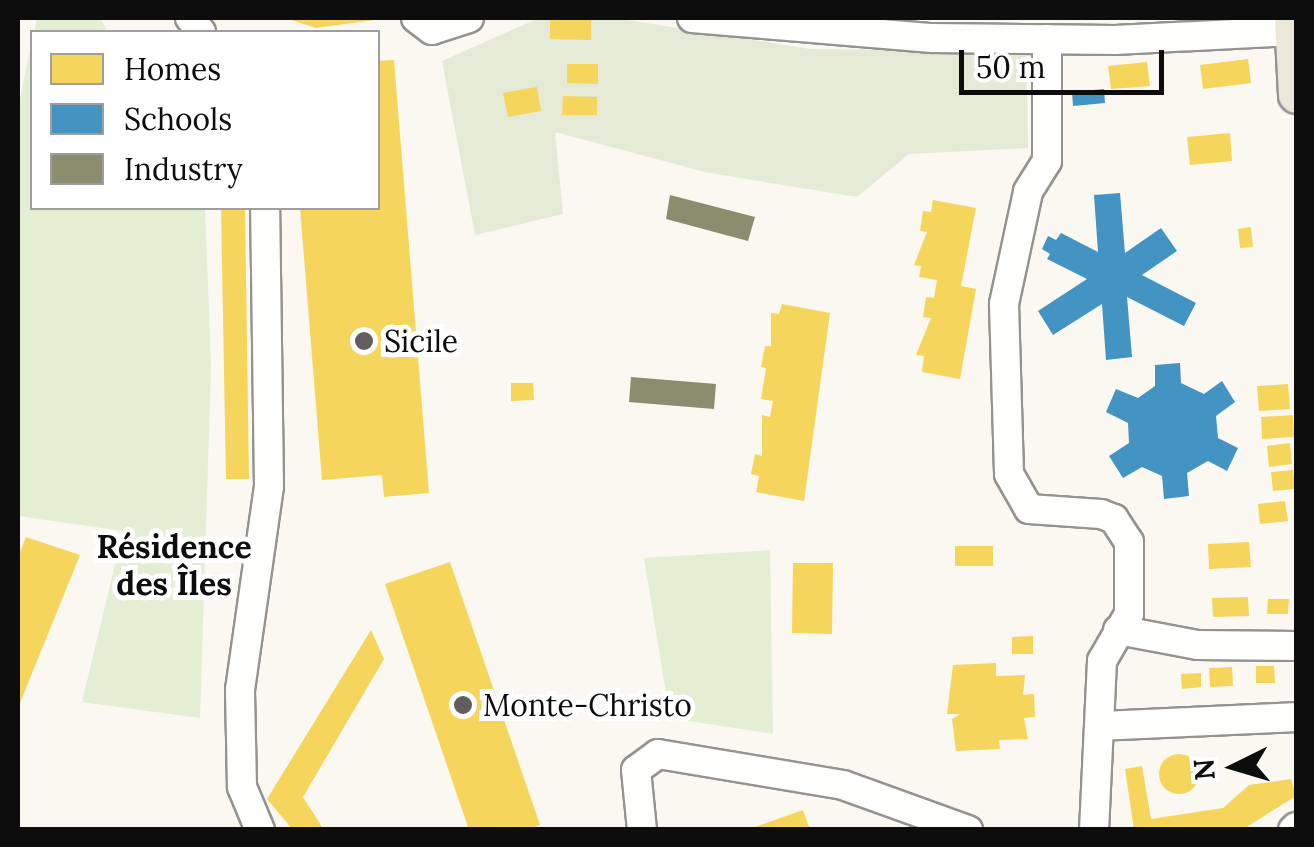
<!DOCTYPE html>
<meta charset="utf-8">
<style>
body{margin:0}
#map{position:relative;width:1314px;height:847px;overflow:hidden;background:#faf8f1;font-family:Lora,serif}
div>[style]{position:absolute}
.green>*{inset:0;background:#e3eed2}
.cemetery>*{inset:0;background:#e5ead6}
.homes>*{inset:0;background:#f6d55c}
.round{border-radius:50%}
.schools>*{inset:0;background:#4393c3}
.industry>*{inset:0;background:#8c8c6e}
.roads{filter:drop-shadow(2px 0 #949390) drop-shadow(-2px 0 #949390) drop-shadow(0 2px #949390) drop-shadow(0 -2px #949390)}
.minor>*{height:28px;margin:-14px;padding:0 14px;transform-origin:14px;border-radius:14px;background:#fefefd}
.major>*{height:35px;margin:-17.5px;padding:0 17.5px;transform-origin:17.5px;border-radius:17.5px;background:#ebe7d9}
.dots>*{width:28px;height:28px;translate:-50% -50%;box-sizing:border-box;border:5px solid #fff;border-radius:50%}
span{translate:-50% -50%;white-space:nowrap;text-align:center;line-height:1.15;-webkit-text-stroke:10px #fff;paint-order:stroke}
.poi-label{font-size:30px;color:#0d0d0d}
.left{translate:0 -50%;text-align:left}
.neighbourhood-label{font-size:32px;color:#0d0d0d;font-weight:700}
.frame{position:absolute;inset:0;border:20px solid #0d0d0d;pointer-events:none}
.legend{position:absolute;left:30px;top:30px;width:350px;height:180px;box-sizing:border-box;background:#fff;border:2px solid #9e9e9e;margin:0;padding:12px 18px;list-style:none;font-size:30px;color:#0d0d0d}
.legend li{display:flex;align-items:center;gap:20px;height:50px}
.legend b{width:50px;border:2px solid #9e9e9e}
.north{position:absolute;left:1184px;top:717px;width:100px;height:100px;-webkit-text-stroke:8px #fff;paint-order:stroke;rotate:265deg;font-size:28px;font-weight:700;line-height:40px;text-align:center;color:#0d0d0d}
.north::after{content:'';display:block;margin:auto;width:35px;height:45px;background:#0d0d0d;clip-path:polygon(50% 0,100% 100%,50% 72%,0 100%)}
.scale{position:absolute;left:959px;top:50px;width:205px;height:45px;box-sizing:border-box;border:5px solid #0d0d0d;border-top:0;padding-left:12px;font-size:30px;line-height:35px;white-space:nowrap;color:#0d0d0d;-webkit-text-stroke:8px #fff;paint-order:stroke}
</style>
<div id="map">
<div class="green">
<div style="clip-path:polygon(37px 18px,101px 18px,107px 32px,34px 32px)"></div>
<div style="clip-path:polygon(32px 40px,32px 208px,205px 208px,211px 367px,200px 718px,82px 702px,123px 531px,18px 516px,18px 109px)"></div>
<div style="clip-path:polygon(770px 550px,773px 734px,670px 718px,644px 558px)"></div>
</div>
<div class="cemetery">
<div style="clip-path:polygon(539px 18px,615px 18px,810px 49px,1026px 51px,1028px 148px,909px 154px,857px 197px,705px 172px,555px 132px,563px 214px,475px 235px,442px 61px)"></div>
</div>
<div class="homes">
<div style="clip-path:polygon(285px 18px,375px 18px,375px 20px,316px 28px)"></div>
<div style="clip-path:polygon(550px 18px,591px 18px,591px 40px,550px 39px)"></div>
<div style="clip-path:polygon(1248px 59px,1251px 83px,1203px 89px,1200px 65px)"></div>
<div style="clip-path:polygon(394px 60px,429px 493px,384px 497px,382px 475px,322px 480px,300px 208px,378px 208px,378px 61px)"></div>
<div style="clip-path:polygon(1147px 62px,1150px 86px,1111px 89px,1108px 66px)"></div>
<div style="clip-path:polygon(567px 64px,598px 64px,598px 84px,567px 83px)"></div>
<div style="clip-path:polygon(537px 87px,541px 111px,508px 117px,503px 93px)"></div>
<div style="clip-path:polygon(563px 96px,597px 97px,597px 115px,562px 115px)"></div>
<div style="clip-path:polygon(1230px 133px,1232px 161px,1190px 165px,1187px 137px)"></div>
<div style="clip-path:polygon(933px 200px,976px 208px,961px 286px,976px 289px,960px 379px,922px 372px,924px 356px,916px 355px,931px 318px,923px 317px,926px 297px,934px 298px,937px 280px,919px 277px,921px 266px,914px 265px,927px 232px,920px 231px,923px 211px,931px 212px)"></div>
<div style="clip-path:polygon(221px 208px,245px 208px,249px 479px,226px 479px)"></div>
<div style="clip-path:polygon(1251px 227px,1253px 247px,1240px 248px,1238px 229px)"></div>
<div style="clip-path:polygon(782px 304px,830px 313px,804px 501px,756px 492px,759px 476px,751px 474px,755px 454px,762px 456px,762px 415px,770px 417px,773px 401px,761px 399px,766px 368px,761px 367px,765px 346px,771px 346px,771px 313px,779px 314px)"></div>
<div style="clip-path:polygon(511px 383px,533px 383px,534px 400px,511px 401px)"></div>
<div style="clip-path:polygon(1288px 384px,1290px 409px,1259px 411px,1257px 386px)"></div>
<div style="clip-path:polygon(1293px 415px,1294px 437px,1262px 439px,1261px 417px)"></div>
<div style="clip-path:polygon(1290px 443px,1292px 464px,1269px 467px,1267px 446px)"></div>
<div style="clip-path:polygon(1293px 470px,1295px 489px,1273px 491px,1271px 472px)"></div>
<div style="clip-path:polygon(1285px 501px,1288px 521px,1260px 524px,1258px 504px)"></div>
<div style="clip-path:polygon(26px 537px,80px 555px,18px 708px,18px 557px)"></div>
<div style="clip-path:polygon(1249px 542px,1251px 567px,1209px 569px,1208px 544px)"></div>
<div style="clip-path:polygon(955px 546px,993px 546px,993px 566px,955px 566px)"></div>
<div style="clip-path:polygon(450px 562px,540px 825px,528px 830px,469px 830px,385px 584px)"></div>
<div style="clip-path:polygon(793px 563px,833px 563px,832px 634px,792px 633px)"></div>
<div style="clip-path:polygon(1248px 597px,1249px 616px,1213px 617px,1212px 598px)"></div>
<div style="clip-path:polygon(1268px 599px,1289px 599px,1288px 614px,1267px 614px)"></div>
<div style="clip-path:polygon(371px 630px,384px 659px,303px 797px,324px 830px,293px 830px,267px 799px)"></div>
<div style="clip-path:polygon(1033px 636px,1033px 654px,1012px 654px,1012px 637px)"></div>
<div style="clip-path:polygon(996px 663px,996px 676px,1025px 675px,1023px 695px,1034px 694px,1035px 717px,1024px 718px,1028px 739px,999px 740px,1000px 749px,956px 751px,952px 719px,960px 714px,947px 714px,953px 665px)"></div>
<div style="clip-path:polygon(1256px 666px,1274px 666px,1275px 683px,1256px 683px)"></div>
<div style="clip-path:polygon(1232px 667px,1233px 686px,1210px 687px,1209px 668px)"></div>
<div style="clip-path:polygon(1201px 673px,1201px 687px,1182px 689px,1181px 674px)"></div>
<div class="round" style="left:1159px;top:754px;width:40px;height:40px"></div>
<div style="clip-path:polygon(1142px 766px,1151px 819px,1223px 808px,1249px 785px,1291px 779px,1296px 796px,1242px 830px,1134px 830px,1125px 769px)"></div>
<div style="clip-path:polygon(803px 810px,810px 830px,749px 830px,749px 829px)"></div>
</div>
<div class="schools">
<div style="clip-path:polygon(1104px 89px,1105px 103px,1073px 106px,1072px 92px)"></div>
<div style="clip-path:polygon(1120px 193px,1125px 253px,1161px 228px,1177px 251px,1142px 275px,1196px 303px,1184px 326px,1127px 297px,1132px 357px,1106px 360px,1102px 304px,1053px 335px,1038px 311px,1087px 279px,1047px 259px,1050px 254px,1042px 249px,1048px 236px,1056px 240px,1061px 233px,1098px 252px,1094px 195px)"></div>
<div style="clip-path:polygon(1180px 363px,1181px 383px,1204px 394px,1222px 381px,1235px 402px,1216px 416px,1218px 438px,1238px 448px,1227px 471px,1208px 461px,1187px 473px,1189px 496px,1164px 499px,1162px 476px,1142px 467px,1123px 478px,1109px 456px,1129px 443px,1128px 423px,1106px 412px,1116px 389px,1138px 398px,1155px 386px,1155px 365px)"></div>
</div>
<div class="industry">
<div style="clip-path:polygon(670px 195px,755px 217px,748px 241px,666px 219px)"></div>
<div style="clip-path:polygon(631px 377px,716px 384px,714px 409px,629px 402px)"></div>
</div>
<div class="roads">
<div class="minor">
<div style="left:190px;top:18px;width:18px;rotate:52deg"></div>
<div style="left:416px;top:18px;width:20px;rotate:37deg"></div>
<div style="left:432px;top:30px;width:39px;rotate:-18deg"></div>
<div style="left:692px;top:18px;width:241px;rotate:4.8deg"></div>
<div style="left:932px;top:38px;width:183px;rotate:0.6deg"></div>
<div style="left:1115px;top:40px;width:178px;rotate:-2.9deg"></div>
<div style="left:1047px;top:39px;width:122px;rotate:90deg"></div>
<div style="left:1047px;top:161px;width:36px;rotate:122deg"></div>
<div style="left:1028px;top:192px;width:115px;rotate:102.1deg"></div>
<div style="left:1004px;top:304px;width:170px;rotate:88.3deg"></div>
<div style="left:1009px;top:474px;width:40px;rotate:60.3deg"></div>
<div style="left:1029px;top:509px;width:72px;rotate:4deg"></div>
<div style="left:1101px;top:514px;width:14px;rotate:21deg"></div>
<div style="left:1114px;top:519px;width:27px;rotate:57deg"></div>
<div style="left:1129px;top:542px;width:72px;rotate:90deg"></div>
<div style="left:1129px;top:614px;width:54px;rotate:119.9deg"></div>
<div style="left:1102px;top:661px;width:169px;rotate:92.7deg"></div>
<div style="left:1118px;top:630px;width:81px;rotate:10.6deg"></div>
<div style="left:1198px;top:645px;width:98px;rotate:0.6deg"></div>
<div style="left:1100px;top:726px;width:196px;rotate:-2.6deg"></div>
<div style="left:260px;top:830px;width:47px;rotate:-112.7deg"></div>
<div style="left:242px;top:787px;width:97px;rotate:-91.2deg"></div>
<div style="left:240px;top:690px;width:206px;rotate:-81.9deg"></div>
<div style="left:269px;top:486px;width:278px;rotate:-90.8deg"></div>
<div style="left:642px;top:830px;width:60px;rotate:-95.7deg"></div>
<div style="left:636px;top:770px;width:27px;rotate:-36deg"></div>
<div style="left:658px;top:754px;width:188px;rotate:9.5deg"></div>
<div style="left:843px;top:785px;width:133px;rotate:19.8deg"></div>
<div style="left:1293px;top:830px;width:4px;rotate:-45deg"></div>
</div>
<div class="major">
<div style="left:1292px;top:18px;width:77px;rotate:87deg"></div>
</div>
</div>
<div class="dots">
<div style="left:364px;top:341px;background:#605f5d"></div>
<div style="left:463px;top:705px;background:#605f5d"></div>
</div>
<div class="poi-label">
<span class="left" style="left:384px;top:341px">Sicile</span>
<span class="left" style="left:483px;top:705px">Monte-Christo</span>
</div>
<div class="neighbourhood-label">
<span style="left:174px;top:566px">Résidence<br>des Îles</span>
</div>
<div class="frame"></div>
<ul class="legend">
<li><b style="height:28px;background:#f6d55c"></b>Homes</li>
<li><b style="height:28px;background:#4393c3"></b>Schools</li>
<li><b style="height:28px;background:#8c8c6e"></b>Industry</li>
</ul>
<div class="north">N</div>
<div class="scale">50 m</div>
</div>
